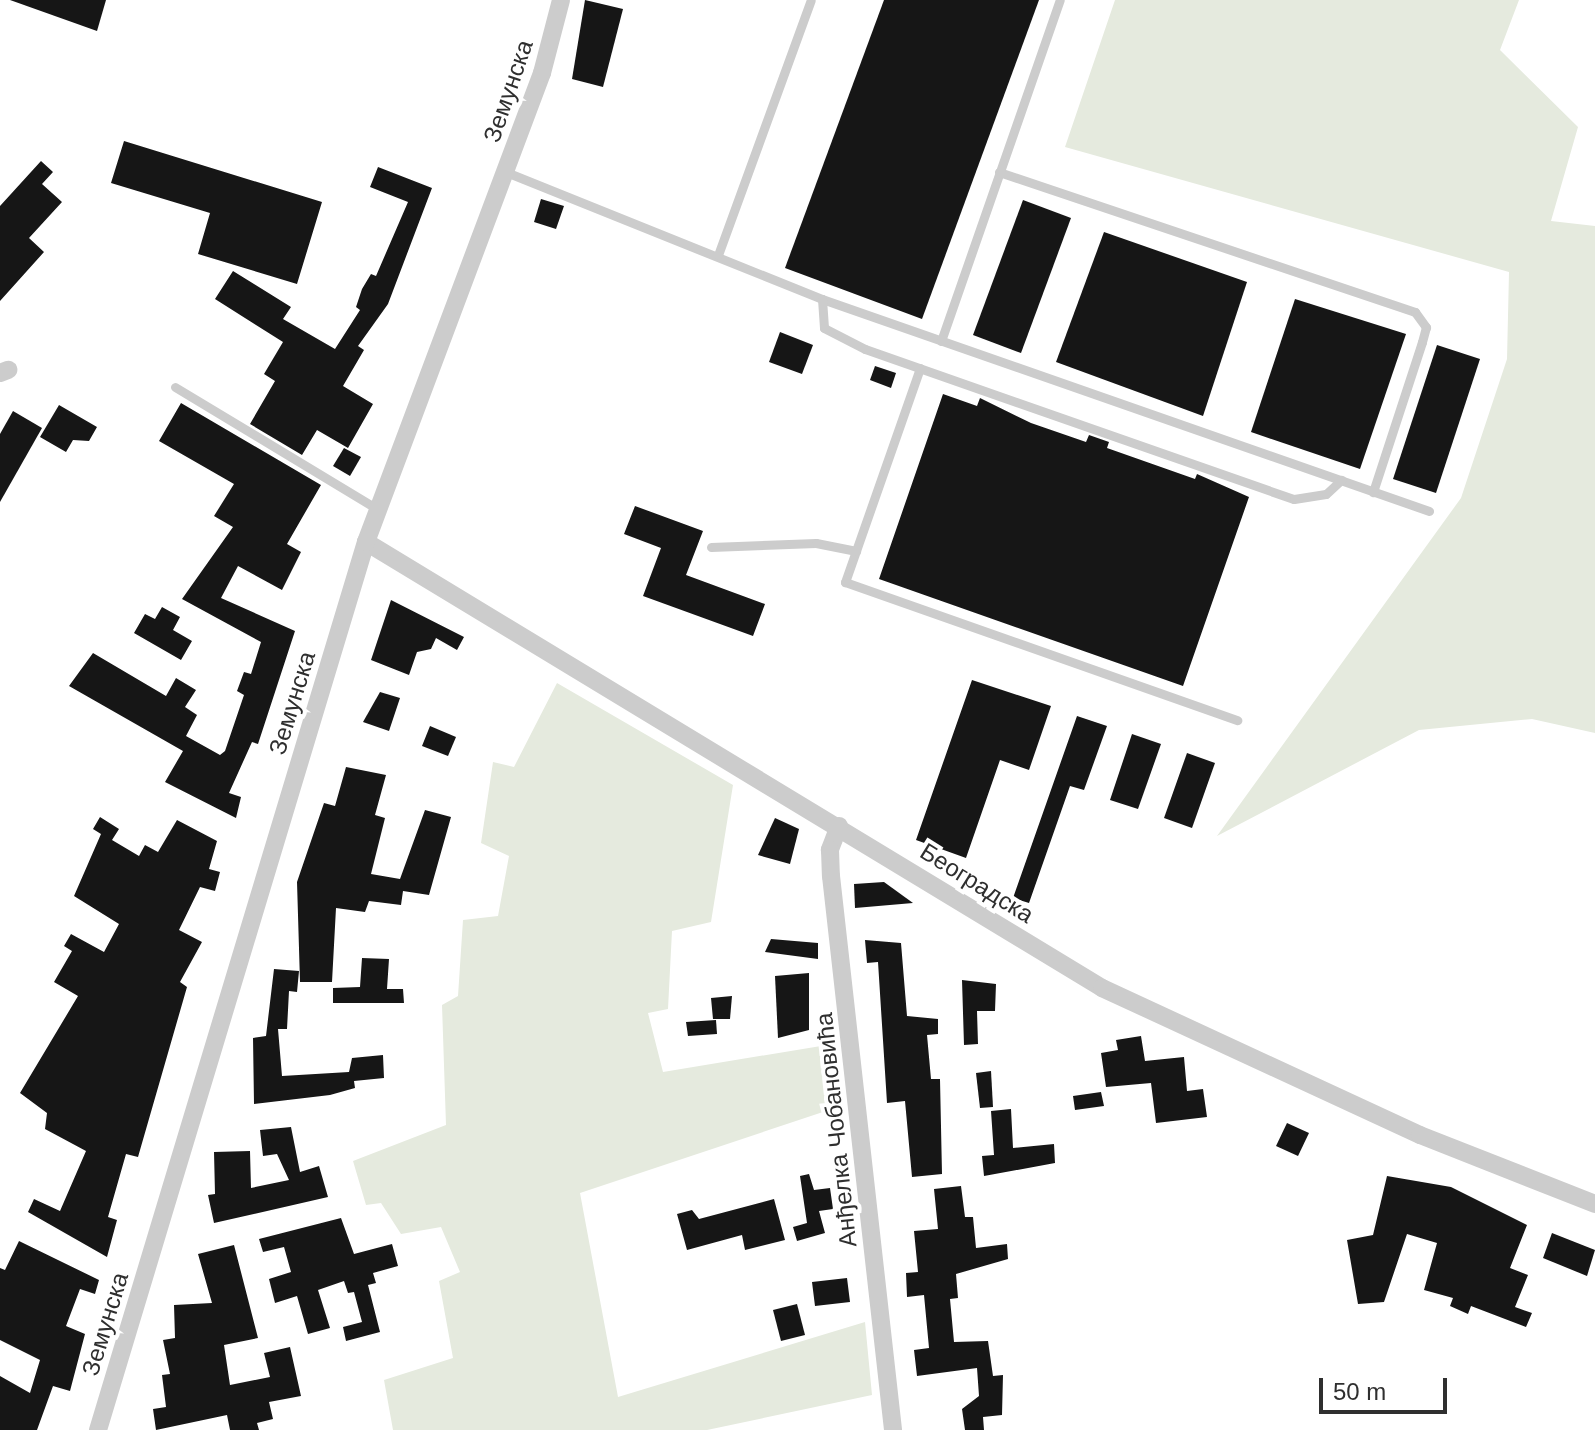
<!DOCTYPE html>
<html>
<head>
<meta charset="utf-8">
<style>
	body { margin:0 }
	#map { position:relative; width:1595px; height:1430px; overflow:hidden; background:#fff; font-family:Helvetica,sans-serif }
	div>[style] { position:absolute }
	.green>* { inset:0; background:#e5eade }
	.building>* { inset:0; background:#161616 }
	.lane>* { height:9px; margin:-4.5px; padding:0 4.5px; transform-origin:4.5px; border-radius:4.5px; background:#ccc }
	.street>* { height:18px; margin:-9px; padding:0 9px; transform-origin:9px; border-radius:9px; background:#ccc }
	span { translate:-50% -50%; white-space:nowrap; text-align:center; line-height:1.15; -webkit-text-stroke:8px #fff; paint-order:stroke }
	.street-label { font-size:24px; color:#2f2f2f }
	.scale { position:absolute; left:1319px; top:1378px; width:128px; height:36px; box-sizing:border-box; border:4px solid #2f2f2f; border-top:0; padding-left:10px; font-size:24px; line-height:28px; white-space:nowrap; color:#2f2f2f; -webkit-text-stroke:6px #fff; paint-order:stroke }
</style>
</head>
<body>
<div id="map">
	<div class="green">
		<i style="clip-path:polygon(1115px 0,1519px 0,1500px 50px,1578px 127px,1551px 221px,1595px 226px,1595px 733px,1532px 719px,1419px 730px,1217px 836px,1461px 498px,1507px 359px,1509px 272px,1065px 147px)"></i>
		<i style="clip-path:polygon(557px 683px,733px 785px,711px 922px,672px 931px,668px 1009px,648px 1013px,663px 1072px,827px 1045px,835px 1108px,580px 1193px,618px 1397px,865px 1322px,872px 1395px,707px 1430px,393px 1430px,384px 1380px,453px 1358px,439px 1281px,460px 1272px,441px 1227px,401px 1234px,381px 1203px,366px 1205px,353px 1161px,446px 1125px,442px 1005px,458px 996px,463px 920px,498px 916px,509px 856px,481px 843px,493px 762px,514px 767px)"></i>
	</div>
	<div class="building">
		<i style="clip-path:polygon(10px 0,106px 0,97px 31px)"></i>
		<i style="clip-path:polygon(585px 0,623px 9px,603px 87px,572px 79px)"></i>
		<i style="clip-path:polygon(884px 0,1039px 0,922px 319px,785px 268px)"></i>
		<i style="clip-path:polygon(124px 141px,322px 202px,297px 284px,198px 254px,210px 213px,111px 183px)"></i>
		<i style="clip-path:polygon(41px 161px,53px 172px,42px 184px,62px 202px,29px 238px,44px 252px,0 301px,0 206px)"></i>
		<i style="clip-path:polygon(378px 167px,432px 188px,388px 304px,358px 346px,364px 350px,343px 386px,373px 404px,348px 448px,317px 430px,302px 455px,250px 424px,275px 381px,264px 374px,283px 342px,215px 299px,233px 271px,291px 307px,283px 319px,335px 349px,360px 310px,356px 307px,362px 289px,371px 274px,376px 276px,408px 202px,370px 187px)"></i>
		<i style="clip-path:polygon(541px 199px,564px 206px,556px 229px,534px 222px)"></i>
		<i style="clip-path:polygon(1023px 200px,1071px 218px,1021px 353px,973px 335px)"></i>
		<i style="clip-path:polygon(1104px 232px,1247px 282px,1203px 416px,1056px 362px)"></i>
		<i style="clip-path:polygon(1295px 299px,1406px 334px,1360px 469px,1251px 432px)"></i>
		<i style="clip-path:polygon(780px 332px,813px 345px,802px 374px,769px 362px)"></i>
		<i style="clip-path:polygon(1437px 345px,1480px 359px,1436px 493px,1393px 479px)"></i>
		<i style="clip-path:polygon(875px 366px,896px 373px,891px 388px,870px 380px)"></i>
		<i style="clip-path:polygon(943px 394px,977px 406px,980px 398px,1031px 423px,1086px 442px,1089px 435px,1109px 442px,1107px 448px,1195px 479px,1197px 474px,1249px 497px,1183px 686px,879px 579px)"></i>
		<i style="clip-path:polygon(181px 403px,321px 485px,287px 544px,301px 552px,282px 590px,238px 566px,221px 598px,295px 631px,258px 744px,252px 742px,229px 793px,241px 797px,236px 818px,165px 782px,183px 751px,69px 686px,93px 653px,166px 696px,176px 678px,196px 690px,185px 707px,197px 715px,186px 736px,220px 755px,225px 751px,244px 695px,237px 691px,244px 672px,251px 674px,261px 642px,182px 599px,233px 527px,214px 516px,234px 484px,159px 441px)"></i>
		<i style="clip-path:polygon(59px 405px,97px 427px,89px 441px,73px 440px,66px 452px,40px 437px)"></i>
		<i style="clip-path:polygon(13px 411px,42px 428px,0 502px,0 434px)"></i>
		<i style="clip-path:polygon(344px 448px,361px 457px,350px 476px,333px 466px)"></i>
		<i style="clip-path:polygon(635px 506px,703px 531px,686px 575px,765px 604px,753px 636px,643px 596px,661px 548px,624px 534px)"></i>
		<i style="clip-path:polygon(391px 600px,464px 637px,457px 650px,436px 638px,431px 649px,417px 652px,409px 675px,371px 660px)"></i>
		<i style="clip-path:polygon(162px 607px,180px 617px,173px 630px,192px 641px,181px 660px,134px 633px,145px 614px,155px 619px)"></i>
		<i style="clip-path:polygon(972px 680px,1051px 706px,1029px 770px,1000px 760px,966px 858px,916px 840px)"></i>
		<i style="clip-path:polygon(380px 692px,400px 698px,389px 731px,363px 722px)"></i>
		<i style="clip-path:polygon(1077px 716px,1107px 726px,1084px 790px,1070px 786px,1029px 903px,1013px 898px)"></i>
		<i style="clip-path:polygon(430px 726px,456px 737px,448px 756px,422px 746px)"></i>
		<i style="clip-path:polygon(1132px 734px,1161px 744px,1138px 809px,1110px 800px)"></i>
		<i style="clip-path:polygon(1187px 753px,1215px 763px,1192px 828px,1164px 818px)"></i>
		<i style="clip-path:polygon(346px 767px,386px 775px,375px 815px,385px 818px,371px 874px,400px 879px,425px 810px,451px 817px,429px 895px,403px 891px,401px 905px,369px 901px,365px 912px,336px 908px,332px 982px,300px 982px,297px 882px,324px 803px,335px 806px)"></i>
		<i style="clip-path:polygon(100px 817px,119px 829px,112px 840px,139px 856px,145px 845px,158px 852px,177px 820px,217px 841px,209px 869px,220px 872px,215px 891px,200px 887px,179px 930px,202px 942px,180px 982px,187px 987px,138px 1157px,126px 1154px,108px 1217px,117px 1220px,107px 1257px,28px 1212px,34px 1199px,60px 1211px,86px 1151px,45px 1129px,47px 1113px,20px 1093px,78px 996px,54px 982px,72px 951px,64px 946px,71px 934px,104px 952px,119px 924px,74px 896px,101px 834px,93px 829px)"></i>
		<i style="clip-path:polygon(775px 818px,799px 829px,790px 864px,758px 855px)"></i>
		<i style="clip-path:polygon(884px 882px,913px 903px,855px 908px,854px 884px)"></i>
		<i style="clip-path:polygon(771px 939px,818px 943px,818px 959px,765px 952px)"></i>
		<i style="clip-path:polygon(865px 940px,901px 943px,907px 1016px,938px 1019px,938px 1034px,927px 1035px,931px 1079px,940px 1079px,942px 1174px,912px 1177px,905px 1101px,887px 1103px,878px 962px,867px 963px)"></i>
		<i style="clip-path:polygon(362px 958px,389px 959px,387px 989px,403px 989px,404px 1003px,333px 1003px,333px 988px,360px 987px)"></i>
		<i style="clip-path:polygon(274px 969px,299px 971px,297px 992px,289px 991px,287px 1029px,278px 1029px,282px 1076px,349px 1072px,352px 1058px,383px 1055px,384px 1078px,354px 1081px,355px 1088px,330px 1095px,254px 1104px,253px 1038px,266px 1036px)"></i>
		<i style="clip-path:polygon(809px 973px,809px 1030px,778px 1038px,775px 976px)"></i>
		<i style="clip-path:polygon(962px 980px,996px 984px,995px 1011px,977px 1011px,978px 1044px,964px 1045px)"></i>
		<i style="clip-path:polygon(732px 996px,730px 1019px,713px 1019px,711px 998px)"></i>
		<i style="clip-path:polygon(716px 1020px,717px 1034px,688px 1036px,686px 1022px)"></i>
		<i style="clip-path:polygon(1141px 1036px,1145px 1061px,1184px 1057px,1187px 1091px,1203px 1089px,1207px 1117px,1156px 1123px,1151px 1083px,1106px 1087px,1101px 1053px,1118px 1050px,1116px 1040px)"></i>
		<i style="clip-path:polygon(991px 1071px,993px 1107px,980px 1108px,976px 1073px)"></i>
		<i style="clip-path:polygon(1101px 1092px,1104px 1106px,1075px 1110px,1073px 1096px)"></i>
		<i style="clip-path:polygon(1011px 1109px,1013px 1148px,1054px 1144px,1055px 1163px,984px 1176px,982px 1156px,994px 1155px,991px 1111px)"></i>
		<i style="clip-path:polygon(1287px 1123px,1309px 1133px,1298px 1156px,1276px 1146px)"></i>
		<i style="clip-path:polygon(291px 1127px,300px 1172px,319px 1166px,328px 1197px,214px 1223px,208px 1195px,215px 1194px,214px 1152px,250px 1151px,251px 1188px,289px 1180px,277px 1154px,263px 1156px,260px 1130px)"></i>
		<i style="clip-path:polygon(809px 1174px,814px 1190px,830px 1188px,833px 1209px,819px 1211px,825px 1233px,797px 1241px,793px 1227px,807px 1223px,800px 1176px)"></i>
		<i style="clip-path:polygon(1387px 1176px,1451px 1187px,1527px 1225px,1510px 1268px,1528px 1275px,1515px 1307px,1532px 1313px,1526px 1327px,1471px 1306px,1468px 1314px,1450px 1306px,1453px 1298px,1424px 1290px,1437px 1243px,1407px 1234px,1384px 1302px,1358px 1304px,1347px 1240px,1373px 1235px)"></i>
		<i style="clip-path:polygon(961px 1186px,965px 1217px,973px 1217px,976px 1248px,1007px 1244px,1008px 1259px,956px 1274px,958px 1298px,950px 1299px,954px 1342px,988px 1341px,993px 1376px,1003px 1375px,1002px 1415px,983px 1417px,984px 1430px,965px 1430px,962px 1409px,979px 1396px,977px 1368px,917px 1376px,914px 1350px,929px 1348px,924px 1295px,907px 1297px,906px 1273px,918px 1272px,914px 1231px,938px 1229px,934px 1189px)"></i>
		<i style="clip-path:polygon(774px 1199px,785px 1240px,745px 1250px,742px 1235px,687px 1250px,677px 1214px,692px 1210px,699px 1219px)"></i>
		<i style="clip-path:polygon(341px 1218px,354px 1254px,392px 1244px,398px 1266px,373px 1273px,376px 1283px,368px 1285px,380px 1332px,346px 1341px,343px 1327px,362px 1322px,354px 1292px,348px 1293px,344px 1281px,318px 1290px,330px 1328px,308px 1334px,297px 1296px,275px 1303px,269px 1279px,291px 1272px,284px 1247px,263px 1252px,259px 1239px)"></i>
		<i style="clip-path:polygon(1552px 1233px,1595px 1250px,1587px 1276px,1543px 1258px)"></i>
		<i style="clip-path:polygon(19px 1241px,99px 1280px,95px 1294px,80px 1289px,66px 1326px,85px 1334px,70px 1391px,53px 1386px,37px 1430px,0 1430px,0 1376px,30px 1393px,40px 1360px,0 1340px,0 1268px,5px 1270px)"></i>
		<i style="clip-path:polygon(234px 1245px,258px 1338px,224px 1345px,230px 1385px,270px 1377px,264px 1353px,290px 1347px,301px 1396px,269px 1402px,273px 1419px,257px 1423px,259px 1430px,230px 1430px,227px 1415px,156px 1430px,153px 1409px,166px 1407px,162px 1375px,170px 1374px,163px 1340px,175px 1338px,174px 1305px,212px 1303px,198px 1254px)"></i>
		<i style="clip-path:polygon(847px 1278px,850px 1302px,815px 1306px,812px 1282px)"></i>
		<i style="clip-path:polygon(797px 1304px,805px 1335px,781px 1341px,773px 1310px)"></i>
	</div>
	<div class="lane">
		<i style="left:506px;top:172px;width:341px;rotate:21.9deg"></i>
		<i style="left:822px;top:299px;width:643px;rotate:19.25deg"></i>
		<i style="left:999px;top:172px;width:439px;rotate:18.6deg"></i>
		<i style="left:1415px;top:312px;width:19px;rotate:54deg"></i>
		<i style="left:1426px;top:327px;width:16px;rotate:105deg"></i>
		<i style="left:1422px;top:342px;width:158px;rotate:108.1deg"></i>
		<i style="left:718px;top:255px;width:271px;rotate:-70deg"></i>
		<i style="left:822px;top:299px;width:29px;rotate:86deg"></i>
		<i style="left:824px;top:328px;width:46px;rotate:27.1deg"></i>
		<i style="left:865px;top:349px;width:454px;rotate:19.3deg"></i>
		<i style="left:1294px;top:499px;width:32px;rotate:-9deg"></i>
		<i style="left:1326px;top:494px;width:21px;rotate:-43deg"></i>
		<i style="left:941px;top:341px;width:361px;rotate:-70.8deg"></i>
		<i style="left:920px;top:368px;width:227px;rotate:109.3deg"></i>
		<i style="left:845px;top:582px;width:416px;rotate:19.4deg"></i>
		<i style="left:175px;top:387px;width:236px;rotate:31.1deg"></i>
		<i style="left:711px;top:547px;width:105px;rotate:-2.2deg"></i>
		<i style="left:816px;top:543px;width:41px;rotate:11.3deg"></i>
	</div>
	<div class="street">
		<i style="left:0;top:373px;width:9px;rotate:-21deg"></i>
		<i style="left:366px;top:542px;width:861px;rotate:31.21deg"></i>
		<i style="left:1102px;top:988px;width:350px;rotate:24.8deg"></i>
		<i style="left:1420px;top:1135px;width:188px;rotate:21.5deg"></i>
		<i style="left:839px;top:826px;width:26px;rotate:111deg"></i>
		<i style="left:830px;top:850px;width:26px;rotate:88deg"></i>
		<i style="left:831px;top:876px;width:557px;rotate:83.61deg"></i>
		<i style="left:98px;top:1430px;width:928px;rotate:-73.21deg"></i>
		<i style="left:366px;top:542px;width:501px;rotate:-69.43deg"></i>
		<i style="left:542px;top:73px;width:75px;rotate:-75.4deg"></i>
	</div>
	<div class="street-label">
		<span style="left:508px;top:91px;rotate:-71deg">Земунска</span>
		<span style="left:292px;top:703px;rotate:-73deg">Земунска</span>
		<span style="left:977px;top:883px;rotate:32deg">Београдска</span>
		<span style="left:836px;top:1130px;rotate:-96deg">Анђелка Чобановића</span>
		<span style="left:105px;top:1324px;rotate:-73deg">Земунска</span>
	</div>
	<div class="scale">50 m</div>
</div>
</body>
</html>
